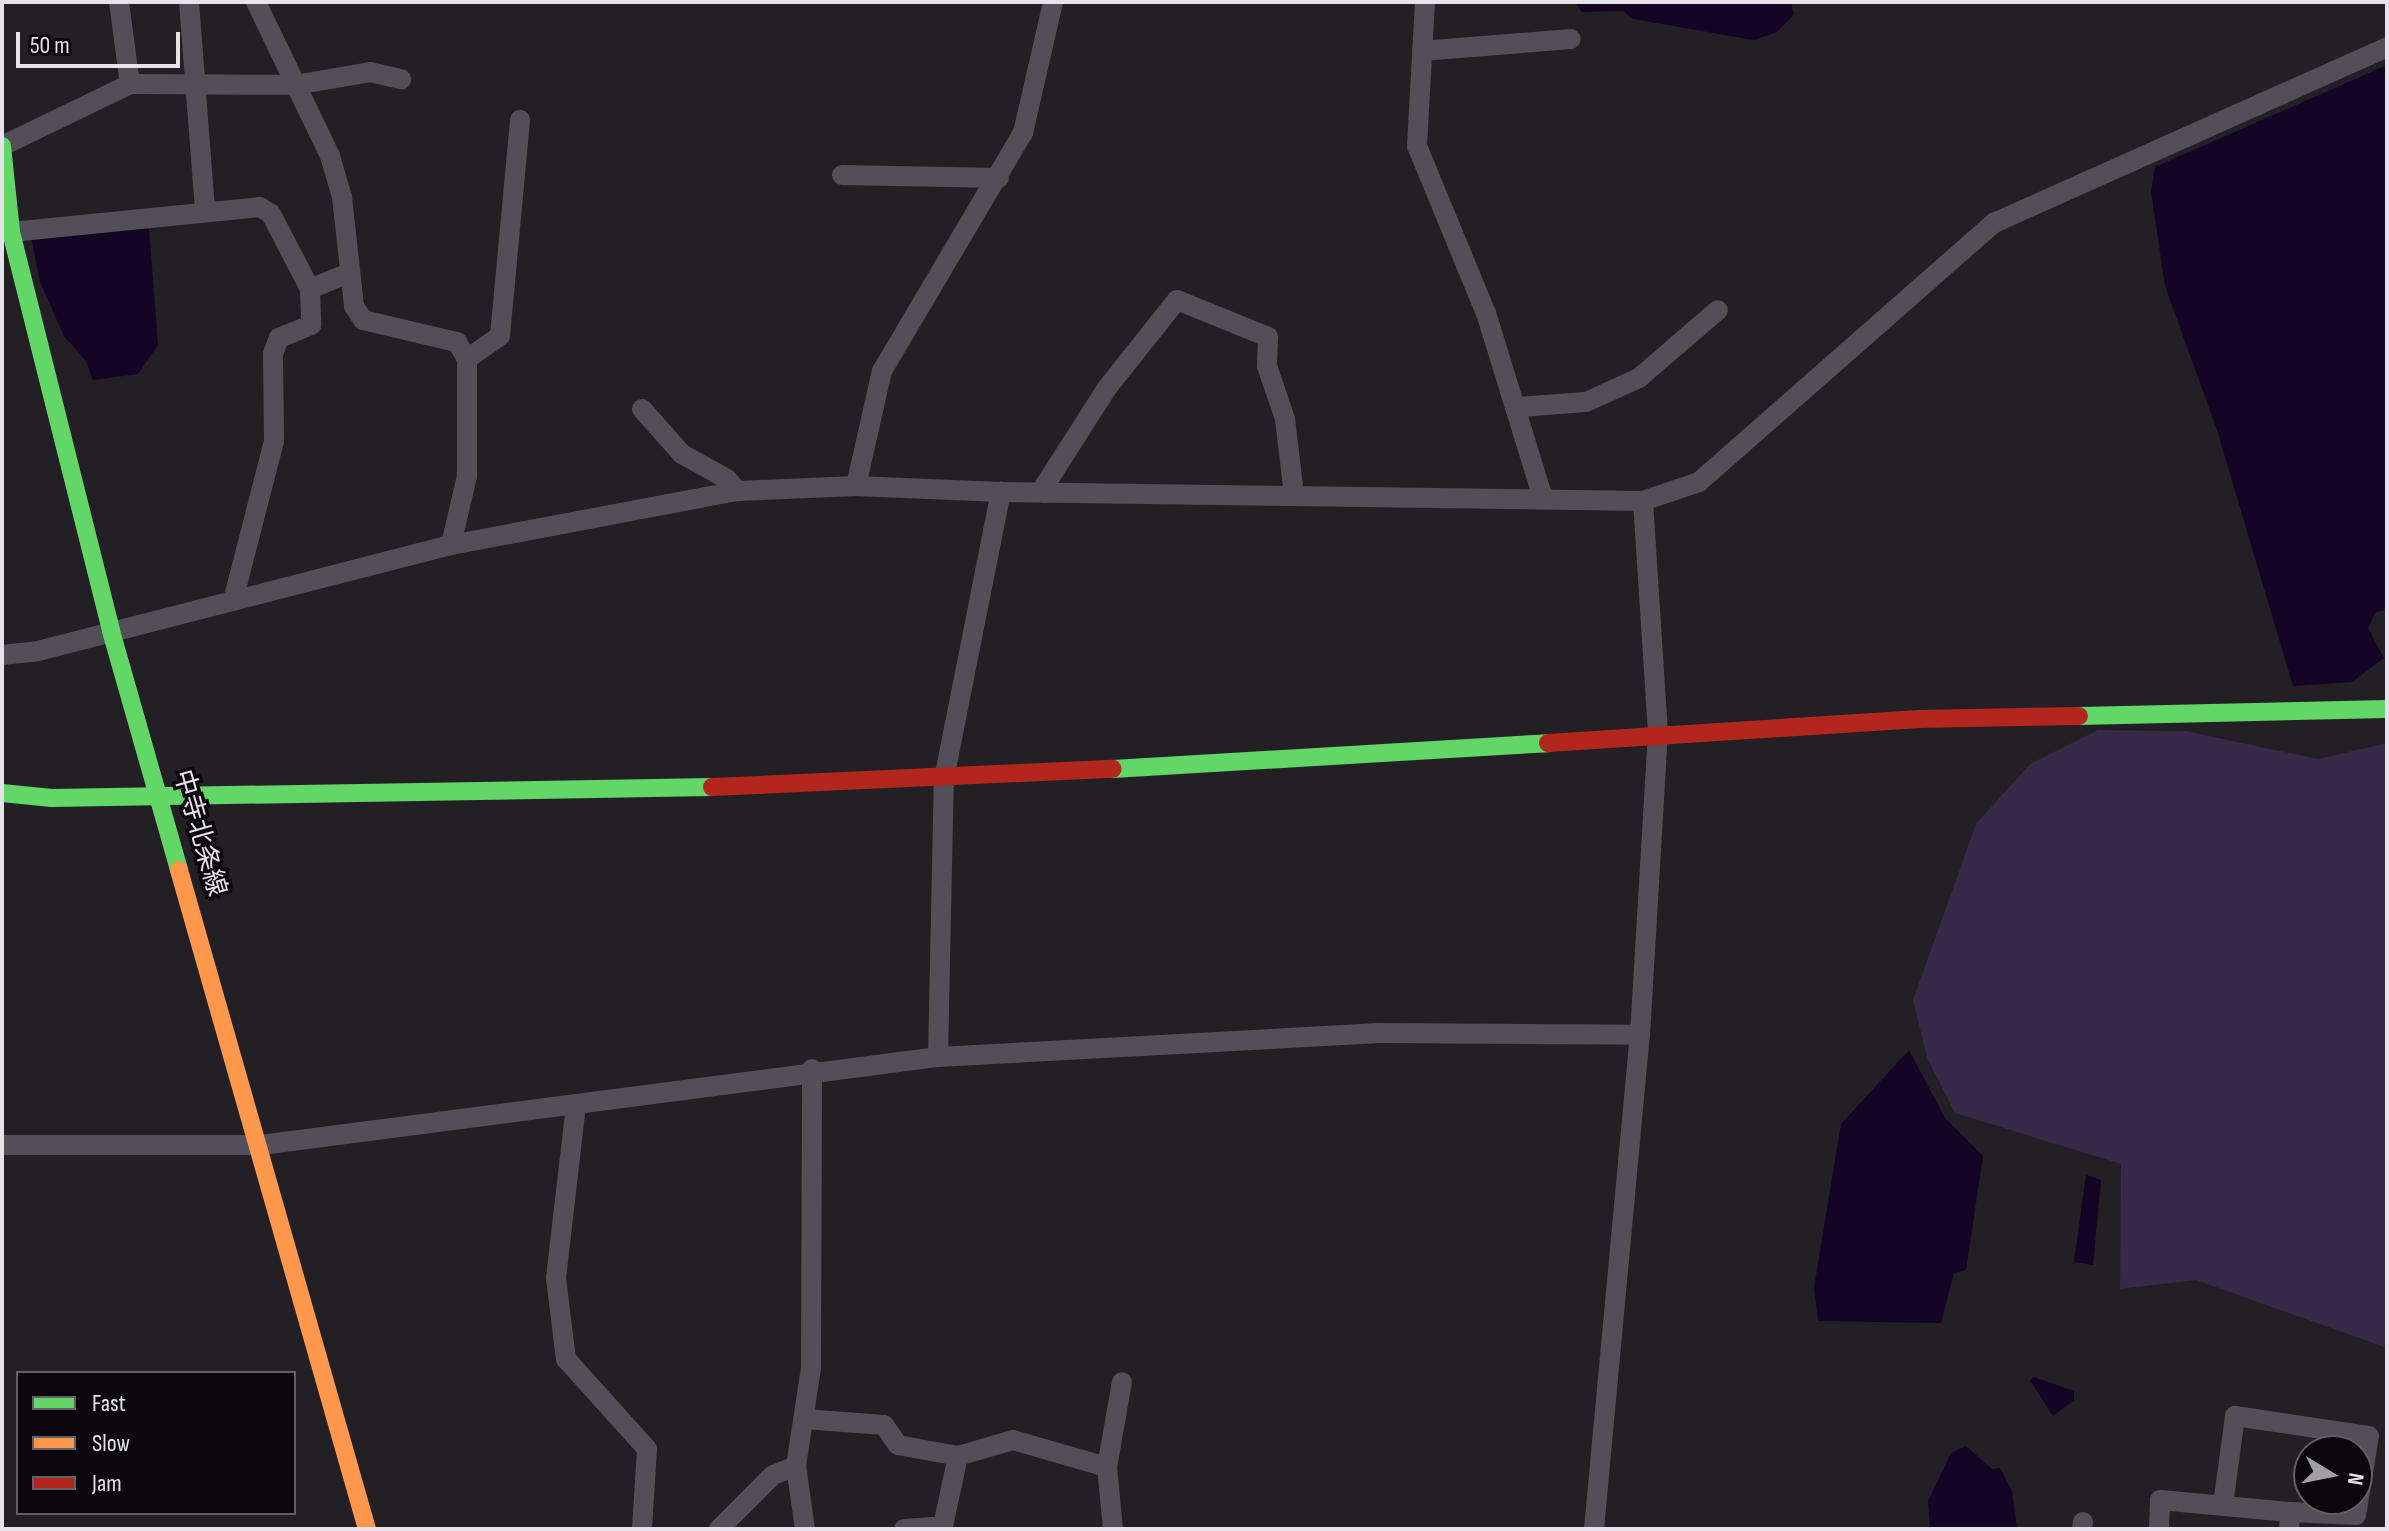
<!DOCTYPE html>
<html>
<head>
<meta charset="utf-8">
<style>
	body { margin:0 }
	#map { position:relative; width:2389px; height:1531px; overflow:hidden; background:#221f25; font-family:"Sofia Sans Condensed","Noto Sans JP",sans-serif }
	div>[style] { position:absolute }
	.green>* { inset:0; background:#372947 }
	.water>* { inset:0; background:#150426 }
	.street>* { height:20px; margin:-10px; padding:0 10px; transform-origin:10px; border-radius:10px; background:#534f58 }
	.fast>* { height:18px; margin:-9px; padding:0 9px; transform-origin:9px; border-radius:9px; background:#63d668 }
	.slow>* { height:18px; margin:-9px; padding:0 9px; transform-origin:9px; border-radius:9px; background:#ff974d }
	.jam>* { height:18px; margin:-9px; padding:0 9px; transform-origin:9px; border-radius:9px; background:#b3261e }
	span { translate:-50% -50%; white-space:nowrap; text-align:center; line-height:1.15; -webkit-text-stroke:7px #0a080d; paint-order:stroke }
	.street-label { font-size:26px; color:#e5e2ea }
	.frame { position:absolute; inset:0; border:4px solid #e5e2ea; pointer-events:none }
	.legend { position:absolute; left:16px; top:1371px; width:280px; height:144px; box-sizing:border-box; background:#0a080d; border:2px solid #625f65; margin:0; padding:10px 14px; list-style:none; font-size:24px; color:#e5e2ea }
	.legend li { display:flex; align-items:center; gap:16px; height:40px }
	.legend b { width:40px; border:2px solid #625f65 }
	.north { position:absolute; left:2293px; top:1435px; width:80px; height:80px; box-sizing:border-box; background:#0a080d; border:2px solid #625f65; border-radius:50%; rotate:100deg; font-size:22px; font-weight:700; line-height:32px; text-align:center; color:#e5e2ea }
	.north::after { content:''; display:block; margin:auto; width:28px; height:36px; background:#a19ea5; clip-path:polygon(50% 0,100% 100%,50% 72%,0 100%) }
	.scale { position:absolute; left:16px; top:32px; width:164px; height:36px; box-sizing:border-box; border:4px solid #e5e2ea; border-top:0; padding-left:10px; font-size:24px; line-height:28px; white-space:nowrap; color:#e5e2ea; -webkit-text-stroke:6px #0a080d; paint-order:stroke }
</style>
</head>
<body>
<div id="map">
	<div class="green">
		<i style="clip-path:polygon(2098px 730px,2185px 731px,2318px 759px,2387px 743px,2387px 1348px,2196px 1280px,2120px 1289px,2121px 1164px,1955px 1113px,1927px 1058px,1913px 1000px,1976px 824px,2030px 764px)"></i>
	</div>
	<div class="water">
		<i style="clip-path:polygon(1575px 2px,1791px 2px,1794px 14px,1777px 32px,1754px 40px,1633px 19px,1623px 11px,1582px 12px)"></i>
		<i style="clip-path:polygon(2387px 65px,2387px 609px,2375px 613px,2368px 628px,2384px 658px,2352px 682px,2293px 686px,2217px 430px,2165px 286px,2151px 191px,2155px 167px)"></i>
		<i style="clip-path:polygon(140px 227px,149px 229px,158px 345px,138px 374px,93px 380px,86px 361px,64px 336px,40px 282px,31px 236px)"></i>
		<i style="clip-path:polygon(1909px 1050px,1945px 1118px,1983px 1156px,1966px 1270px,1954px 1273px,1941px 1323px,1818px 1321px,1814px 1288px,1841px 1124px)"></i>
		<i style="clip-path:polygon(2086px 1175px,2101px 1180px,2093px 1265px,2074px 1262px)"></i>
		<i style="clip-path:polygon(2034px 1377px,2074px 1391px,2074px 1400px,2053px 1416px,2030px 1380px)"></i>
		<i style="clip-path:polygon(1966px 1446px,1992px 1469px,2000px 1468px,2012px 1491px,2017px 1529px,1930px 1529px,1928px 1501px,1951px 1453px)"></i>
	</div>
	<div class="street">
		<i style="left:119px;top:2px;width:83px;rotate:82.4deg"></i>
		<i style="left:189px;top:2px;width:211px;rotate:85.6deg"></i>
		<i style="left:256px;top:2px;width:171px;rotate:64.3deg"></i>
		<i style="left:330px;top:156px;width:43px;rotate:73.7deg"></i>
		<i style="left:342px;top:197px;width:110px;rotate:83.7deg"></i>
		<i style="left:354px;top:306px;width:17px;rotate:57deg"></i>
		<i style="left:363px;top:320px;width:97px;rotate:13.2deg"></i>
		<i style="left:457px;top:342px;width:20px;rotate:60deg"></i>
		<i style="left:467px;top:359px;width:117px;rotate:90deg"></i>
		<i style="left:467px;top:476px;width:71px;rotate:103.1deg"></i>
		<i style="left:1425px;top:2px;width:144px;rotate:93.2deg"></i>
		<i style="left:1417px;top:146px;width:181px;rotate:67.6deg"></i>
		<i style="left:1486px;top:313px;width:194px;rotate:72.9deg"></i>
		<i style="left:1422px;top:51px;width:149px;rotate:-4.6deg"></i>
		<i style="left:2px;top:146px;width:142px;rotate:-25.8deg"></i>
		<i style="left:130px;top:84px;width:165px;rotate:0.3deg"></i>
		<i style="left:295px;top:85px;width:76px;rotate:-9.8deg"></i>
		<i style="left:370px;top:72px;width:32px;rotate:13deg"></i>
		<i style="left:842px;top:175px;width:157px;rotate:1.1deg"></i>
		<i style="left:11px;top:232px;width:250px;rotate:-5.7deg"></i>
		<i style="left:260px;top:207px;width:13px;rotate:32deg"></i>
		<i style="left:271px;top:214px;width:85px;rotate:62.5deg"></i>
		<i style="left:310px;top:289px;width:36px;rotate:88deg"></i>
		<i style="left:311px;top:325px;width:35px;rotate:158deg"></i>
		<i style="left:279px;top:338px;width:17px;rotate:111deg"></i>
		<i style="left:273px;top:354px;width:87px;rotate:89.3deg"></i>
		<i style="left:274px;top:441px;width:165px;rotate:104.4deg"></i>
		<i style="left:310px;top:289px;width:42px;rotate:-22.3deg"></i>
		<i style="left:467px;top:359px;width:40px;rotate:-34.9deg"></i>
		<i style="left:500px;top:336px;width:217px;rotate:-84.7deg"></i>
		<i style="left:1519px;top:407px;width:67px;rotate:-4.3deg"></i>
		<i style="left:1586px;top:402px;width:58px;rotate:-24.4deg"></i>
		<i style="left:1639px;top:378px;width:104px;rotate:-40.7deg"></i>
		<i style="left:642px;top:409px;width:60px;rotate:48.4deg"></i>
		<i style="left:682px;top:454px;width:51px;rotate:29.1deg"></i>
		<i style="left:727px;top:479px;width:16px;rotate:50deg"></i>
		<i style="left:856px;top:486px;width:118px;rotate:-77.3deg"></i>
		<i style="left:882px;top:371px;width:277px;rotate:-59.4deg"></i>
		<i style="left:1023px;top:133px;width:134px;rotate:-77.1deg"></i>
		<i style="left:1045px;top:493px;width:8px;rotate:-90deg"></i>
		<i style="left:1045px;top:485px;width:115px;rotate:-57.4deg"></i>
		<i style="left:1107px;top:388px;width:112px;rotate:-51.5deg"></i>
		<i style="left:1177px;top:300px;width:98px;rotate:22.1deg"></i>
		<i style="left:1268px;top:337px;width:29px;rotate:92deg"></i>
		<i style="left:1267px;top:366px;width:56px;rotate:71.2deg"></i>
		<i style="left:1285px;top:419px;width:77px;rotate:83.2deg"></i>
		<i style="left:2px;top:655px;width:36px;rotate:-6deg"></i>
		<i style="left:38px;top:651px;width:426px;rotate:-14.4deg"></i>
		<i style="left:451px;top:545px;width:291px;rotate:-10.7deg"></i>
		<i style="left:737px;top:491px;width:119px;rotate:-2.4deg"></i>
		<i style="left:856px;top:486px;width:145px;rotate:2.4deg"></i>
		<i style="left:1001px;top:492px;width:642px;rotate:0.8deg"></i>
		<i style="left:1643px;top:501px;width:59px;rotate:-18.7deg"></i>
		<i style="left:1699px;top:482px;width:393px;rotate:-41.3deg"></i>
		<i style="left:1994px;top:223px;width:431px;rotate:-24.1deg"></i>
		<i style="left:938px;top:1057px;width:278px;rotate:-88.8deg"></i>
		<i style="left:944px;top:779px;width:293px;rotate:-78.8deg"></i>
		<i style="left:576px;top:1105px;width:174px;rotate:96.6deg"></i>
		<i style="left:556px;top:1278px;width:82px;rotate:83deg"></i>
		<i style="left:566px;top:1359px;width:121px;rotate:48deg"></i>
		<i style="left:647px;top:1449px;width:80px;rotate:93.6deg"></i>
		<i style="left:2px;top:1145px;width:259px"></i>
		<i style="left:261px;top:1145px;width:683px;rotate:-7.41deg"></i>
		<i style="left:938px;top:1057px;width:442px;rotate:-3.1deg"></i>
		<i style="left:1379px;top:1033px;width:261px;rotate:0.4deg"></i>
		<i style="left:804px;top:1419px;width:80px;rotate:4.3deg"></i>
		<i style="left:884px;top:1425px;width:24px;rotate:55deg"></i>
		<i style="left:898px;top:1445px;width:61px;rotate:10.4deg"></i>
		<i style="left:958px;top:1456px;width:57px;rotate:-16.2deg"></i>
		<i style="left:1013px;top:1440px;width:98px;rotate:16deg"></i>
		<i style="left:2223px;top:1505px;width:90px;rotate:-82.3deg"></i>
		<i style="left:2235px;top:1416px;width:135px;rotate:8.5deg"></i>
		<i style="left:2369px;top:1436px;width:80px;rotate:99.3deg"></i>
		<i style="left:2356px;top:1515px;width:66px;rotate:-177.4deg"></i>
		<i style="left:719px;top:1529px;width:76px;rotate:-45deg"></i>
		<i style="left:773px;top:1475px;width:25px;rotate:-21deg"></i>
		<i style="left:805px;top:1529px;width:64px;rotate:-98.1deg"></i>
		<i style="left:796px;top:1466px;width:99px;rotate:-81.3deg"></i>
		<i style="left:811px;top:1368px;width:299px;rotate:-89.8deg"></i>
		<i style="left:904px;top:1529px;width:39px;rotate:-4deg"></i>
		<i style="left:943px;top:1526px;width:72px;rotate:-77.9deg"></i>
		<i style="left:1113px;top:1529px;width:62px;rotate:-95.5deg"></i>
		<i style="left:1107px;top:1467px;width:86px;rotate:-80deg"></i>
		<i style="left:1594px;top:1529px;width:496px;rotate:-84.7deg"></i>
		<i style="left:1640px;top:1035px;width:303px;rotate:-86.6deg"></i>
		<i style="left:1658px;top:733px;width:232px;rotate:-93.7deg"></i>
		<i style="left:2082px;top:1529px;width:7px;rotate:-82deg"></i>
		<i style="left:2159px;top:1529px;width:29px;rotate:-88deg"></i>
		<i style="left:2160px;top:1500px;width:131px;rotate:5.3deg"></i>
		<i style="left:2290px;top:1512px;width:17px;rotate:93deg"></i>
	</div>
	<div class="fast">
		<i style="left:2px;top:146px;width:86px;rotate:84deg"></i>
		<i style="left:11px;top:232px;width:411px;rotate:75.9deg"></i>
		<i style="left:111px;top:631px;width:248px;rotate:74.1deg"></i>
		<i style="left:2079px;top:716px;width:308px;rotate:-1.3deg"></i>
		<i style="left:1113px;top:769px;width:436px;rotate:-3.4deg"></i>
		<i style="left:2px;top:793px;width:50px;rotate:5.7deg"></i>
		<i style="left:52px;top:798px;width:660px;rotate:-0.95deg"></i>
	</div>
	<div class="slow">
		<i style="left:179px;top:870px;width:685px;rotate:74.08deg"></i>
	</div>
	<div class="jam">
		<i style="left:1548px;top:743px;width:372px;rotate:-3.7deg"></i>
		<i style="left:1919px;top:719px;width:160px;rotate:-1.1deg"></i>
		<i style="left:712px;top:787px;width:401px;rotate:-2.6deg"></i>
	</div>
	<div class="street-label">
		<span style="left:199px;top:833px;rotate:74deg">中寺北条線</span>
	</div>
	<div class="frame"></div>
	<ul class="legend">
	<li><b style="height:10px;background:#63d668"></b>Fast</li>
	<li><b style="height:10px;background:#ff974d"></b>Slow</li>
	<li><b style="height:10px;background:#b3261e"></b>Jam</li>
	</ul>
	<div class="north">N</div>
	<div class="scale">50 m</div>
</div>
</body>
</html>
